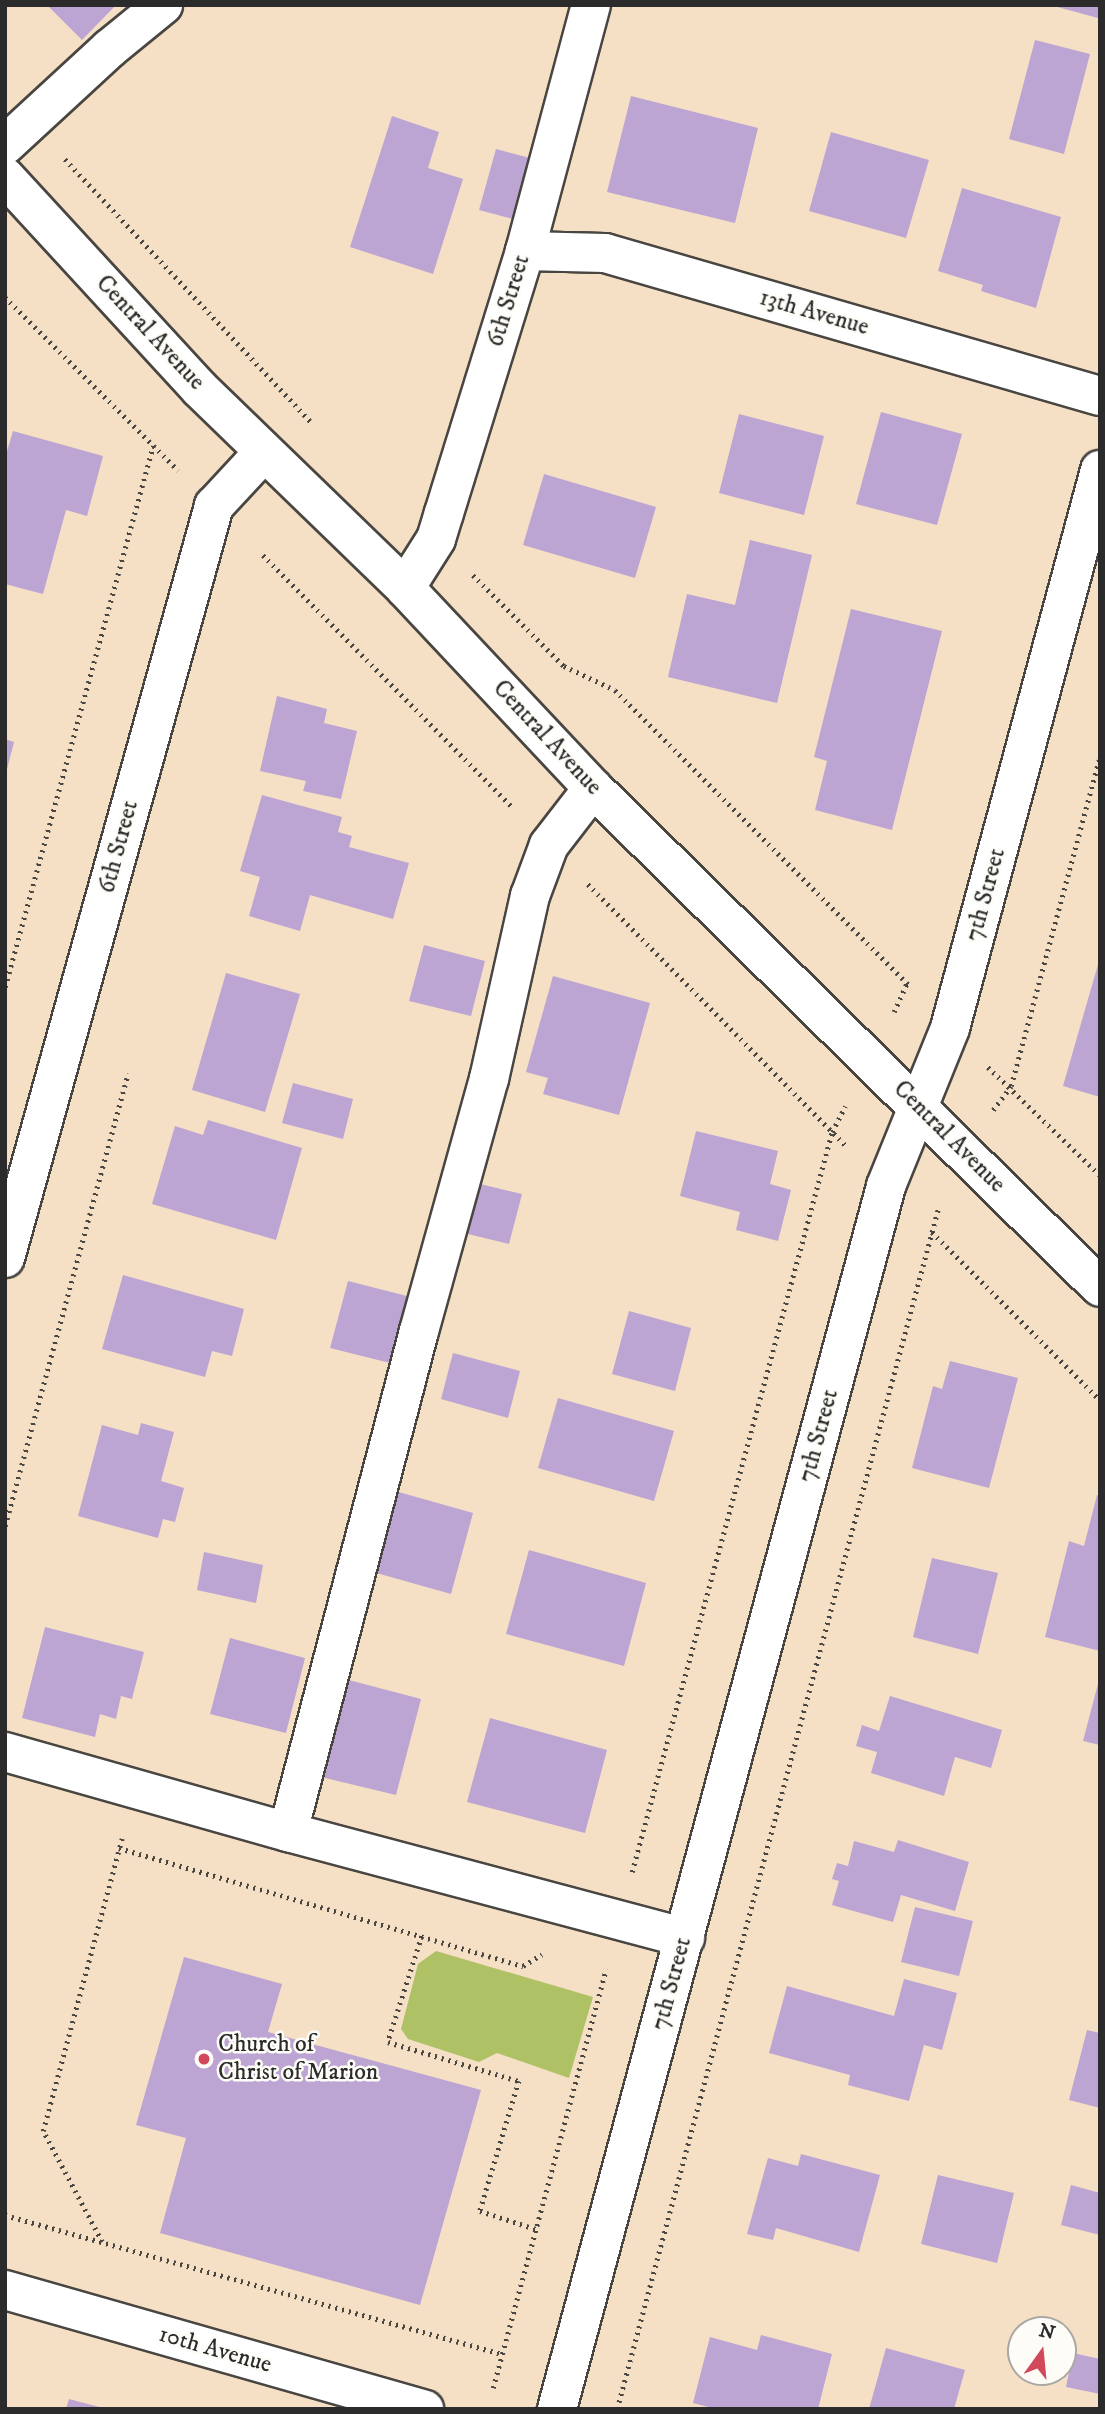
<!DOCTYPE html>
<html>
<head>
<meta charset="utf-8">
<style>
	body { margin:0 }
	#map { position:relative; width:1105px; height:2414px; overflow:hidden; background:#f5e0c5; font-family:"IM FELL DW Pica",serif }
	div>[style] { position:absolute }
	.green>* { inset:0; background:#aec165 }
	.building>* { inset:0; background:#bca4d3 }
	.path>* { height:4.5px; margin-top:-2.25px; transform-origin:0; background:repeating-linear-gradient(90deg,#494642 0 2px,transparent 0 7px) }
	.roads { filter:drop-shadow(2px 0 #494642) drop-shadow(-2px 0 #494642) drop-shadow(0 2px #494642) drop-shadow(0 -2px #494642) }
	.minor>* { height:38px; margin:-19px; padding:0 19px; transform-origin:19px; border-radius:19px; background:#fff }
	.dots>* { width:19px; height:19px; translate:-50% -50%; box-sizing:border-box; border:4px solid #fdfcf7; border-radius:50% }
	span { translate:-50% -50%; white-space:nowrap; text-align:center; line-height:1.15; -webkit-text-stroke:5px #fdfcf7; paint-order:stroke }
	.street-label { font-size:24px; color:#2b2b2b }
	.poi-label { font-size:24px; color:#2b2b2b }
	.left { translate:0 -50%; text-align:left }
	.frame { position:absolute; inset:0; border:7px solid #2b2b2b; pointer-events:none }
	.north { position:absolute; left:1007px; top:2316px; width:70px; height:70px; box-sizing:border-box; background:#fdfcf7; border:2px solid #a9a8a5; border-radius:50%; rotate:15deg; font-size:19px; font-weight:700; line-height:28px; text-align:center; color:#2b2b2b }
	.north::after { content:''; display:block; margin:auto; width:24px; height:32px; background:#d1495b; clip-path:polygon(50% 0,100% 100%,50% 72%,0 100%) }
</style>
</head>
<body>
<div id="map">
	<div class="green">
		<i style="clip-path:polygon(436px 1951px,593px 1997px,569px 2078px,497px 2053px,479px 2062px,408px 2039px,401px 2029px,418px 1964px)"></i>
	</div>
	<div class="building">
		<i style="clip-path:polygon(47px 5px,116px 5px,82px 40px)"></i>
		<i style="clip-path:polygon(1050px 5px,1100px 5px,1100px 13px,1098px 18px)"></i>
		<i style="clip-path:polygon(1035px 40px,1090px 54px,1064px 154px,1009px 139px)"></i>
		<i style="clip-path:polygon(631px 96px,758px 128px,735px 223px,607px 192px)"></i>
		<i style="clip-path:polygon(392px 116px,439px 132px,428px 168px,463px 179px,433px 274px,350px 247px)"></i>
		<i style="clip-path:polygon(831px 132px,929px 160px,906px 238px,809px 211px)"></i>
		<i style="clip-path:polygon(496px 149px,530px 158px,513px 219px,479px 210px)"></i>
		<i style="clip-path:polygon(962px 188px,1061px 217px,1036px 308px,981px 291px,983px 285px,938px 271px)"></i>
		<i style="clip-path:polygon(881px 412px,962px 434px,937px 525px,856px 504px)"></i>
		<i style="clip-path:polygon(739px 414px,824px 436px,804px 515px,719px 493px)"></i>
		<i style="clip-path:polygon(13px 431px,103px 456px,87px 516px,66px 510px,43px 594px,5px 584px,5px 458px)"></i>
		<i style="clip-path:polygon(544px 474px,656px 507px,635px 578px,523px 545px)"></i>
		<i style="clip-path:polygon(750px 540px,812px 555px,777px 703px,668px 677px,687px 594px,735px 605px)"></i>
		<i style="clip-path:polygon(851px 609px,942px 631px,892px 830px,815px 810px,827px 761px,814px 757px)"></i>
		<i style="clip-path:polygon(277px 696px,327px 709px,324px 723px,357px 731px,341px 799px,303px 791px,306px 781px,260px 771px)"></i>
		<i style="clip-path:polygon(5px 739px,14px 742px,6px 773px,5px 772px)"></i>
		<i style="clip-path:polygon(262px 795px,342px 817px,338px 832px,352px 836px,349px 847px,409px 863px,393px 919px,310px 895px,300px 931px,249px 916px,260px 877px,240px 871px)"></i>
		<i style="clip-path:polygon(424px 945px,485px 961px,471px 1016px,409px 1001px)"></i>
		<i style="clip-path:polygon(1099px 961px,1100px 961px,1100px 1097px,1063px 1086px)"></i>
		<i style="clip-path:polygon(226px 973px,300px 994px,265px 1112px,192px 1090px)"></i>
		<i style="clip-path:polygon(553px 976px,650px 1003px,619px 1115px,543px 1094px,548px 1078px,526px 1072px)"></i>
		<i style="clip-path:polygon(293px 1083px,353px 1099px,343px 1139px,282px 1123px)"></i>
		<i style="clip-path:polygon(208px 1120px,302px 1148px,276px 1240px,152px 1204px,175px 1126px,203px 1135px)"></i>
		<i style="clip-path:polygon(696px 1131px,778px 1151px,770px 1184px,791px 1190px,778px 1241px,736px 1230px,740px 1212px,680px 1196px)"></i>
		<i style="clip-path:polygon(476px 1183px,522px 1194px,509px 1244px,464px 1233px)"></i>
		<i style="clip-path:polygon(123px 1275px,244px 1309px,232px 1356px,212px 1351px,205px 1377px,102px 1349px)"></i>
		<i style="clip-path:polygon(348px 1281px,411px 1297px,394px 1364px,330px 1348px)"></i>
		<i style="clip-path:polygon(629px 1311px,691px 1328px,675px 1391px,612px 1374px)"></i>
		<i style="clip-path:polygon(453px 1353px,520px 1371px,508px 1418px,441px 1399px)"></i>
		<i style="clip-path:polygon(950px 1361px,1018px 1378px,989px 1488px,912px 1468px,933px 1386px,942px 1389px)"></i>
		<i style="clip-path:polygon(558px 1398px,674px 1431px,654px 1501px,538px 1468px)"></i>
		<i style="clip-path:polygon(141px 1423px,174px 1432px,161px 1481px,184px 1488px,175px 1522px,163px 1519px,158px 1538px,78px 1516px,102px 1425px,138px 1435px)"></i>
		<i style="clip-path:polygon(395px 1491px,473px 1513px,451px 1594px,373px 1572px)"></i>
		<i style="clip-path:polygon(1097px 1495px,1100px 1496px,1100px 1651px,1045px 1637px,1069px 1541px,1084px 1546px)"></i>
		<i style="clip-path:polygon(529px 1550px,646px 1583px,624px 1666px,506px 1634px)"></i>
		<i style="clip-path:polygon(204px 1552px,263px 1565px,256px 1603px,197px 1590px)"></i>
		<i style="clip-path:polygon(932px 1558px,998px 1573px,978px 1654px,913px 1637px)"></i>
		<i style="clip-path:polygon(45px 1627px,144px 1652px,132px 1699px,121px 1696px,116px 1719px,100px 1714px,95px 1737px,22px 1718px)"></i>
		<i style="clip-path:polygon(230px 1638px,305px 1658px,286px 1733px,210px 1714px)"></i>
		<i style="clip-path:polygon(345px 1679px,421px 1699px,396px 1795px,321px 1777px)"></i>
		<i style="clip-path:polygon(1099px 1680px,1100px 1680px,1100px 1745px,1083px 1741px)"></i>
		<i style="clip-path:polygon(890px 1696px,1002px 1730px,991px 1768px,955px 1757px,944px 1796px,871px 1773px,877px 1752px,856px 1746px,862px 1725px,879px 1731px)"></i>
		<i style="clip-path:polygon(490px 1718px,607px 1750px,585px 1833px,467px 1802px)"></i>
		<i style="clip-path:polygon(898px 1840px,969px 1862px,955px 1911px,901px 1895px,893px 1922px,832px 1905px,839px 1881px,832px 1879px,837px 1863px,848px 1866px,854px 1841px,894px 1852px)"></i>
		<i style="clip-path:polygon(915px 1907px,973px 1921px,959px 1976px,901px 1962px)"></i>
		<i style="clip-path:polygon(184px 1957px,282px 1984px,268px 2032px,481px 2090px,420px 2305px,160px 2233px,186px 2138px,136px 2125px)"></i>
		<i style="clip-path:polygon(904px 1979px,957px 1993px,942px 2050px,924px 2045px,909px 2101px,848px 2085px,850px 2075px,769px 2053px,787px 1986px,894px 2016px)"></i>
		<i style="clip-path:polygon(1087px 2030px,1100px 2033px,1100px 2108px,1069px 2100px)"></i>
		<i style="clip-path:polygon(801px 2154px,880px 2175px,859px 2252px,776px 2228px,773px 2240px,747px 2234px,768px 2158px,798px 2166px)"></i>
		<i style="clip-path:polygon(938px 2175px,1014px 2193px,997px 2263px,921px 2244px)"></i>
		<i style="clip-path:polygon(1071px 2185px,1100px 2193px,1100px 2235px,1061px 2225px)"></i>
		<i style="clip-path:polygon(761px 2335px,832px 2354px,818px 2409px,716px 2409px,693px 2403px,710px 2337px,757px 2350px)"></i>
		<i style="clip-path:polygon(886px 2348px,965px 2370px,954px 2409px,869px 2409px)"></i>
		<i style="clip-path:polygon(1073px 2353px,1100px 2359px,1100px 2394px,1066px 2387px)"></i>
		<i style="clip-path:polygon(69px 2399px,103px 2408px,103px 2409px,66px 2409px)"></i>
	</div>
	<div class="path">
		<i style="left:65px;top:159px;width:362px;rotate:46.9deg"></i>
		<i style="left:5px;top:297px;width:245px;rotate:45deg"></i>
		<i style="left:263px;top:555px;width:356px;rotate:45.3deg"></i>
		<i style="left:473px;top:575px;width:129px;rotate:45deg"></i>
		<i style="left:564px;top:666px;width:56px;rotate:25.2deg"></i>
		<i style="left:615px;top:690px;width:418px;rotate:45.1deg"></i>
		<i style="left:588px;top:884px;width:369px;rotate:45.4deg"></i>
		<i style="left:5px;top:987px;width:561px;rotate:-74.7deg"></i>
		<i style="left:894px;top:1012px;width:32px;rotate:-66deg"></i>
		<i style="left:988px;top:1067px;width:156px;rotate:44deg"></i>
		<i style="left:993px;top:1110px;width:30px;rotate:-53deg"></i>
		<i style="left:1011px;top:1086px;width:341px;rotate:-74.9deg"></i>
		<i style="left:932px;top:1232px;width:238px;rotate:45deg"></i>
		<i style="left:5px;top:1526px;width:469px;rotate:-74.8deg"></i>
		<i style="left:119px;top:1848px;width:421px;rotate:16.3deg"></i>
		<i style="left:523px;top:1966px;width:22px;rotate:-32deg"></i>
		<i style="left:632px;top:1872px;width:767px;rotate:-74.88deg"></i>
		<i style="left:832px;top:1132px;width:29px;rotate:-63deg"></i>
		<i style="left:422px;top:1936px;width:111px;rotate:107.8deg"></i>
		<i style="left:388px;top:2042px;width:137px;rotate:16.6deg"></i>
		<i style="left:519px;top:2081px;width:136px;rotate:106.7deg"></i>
		<i style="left:480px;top:2211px;width:59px;rotate:17.8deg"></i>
		<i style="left:5px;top:2215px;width:516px;rotate:15.63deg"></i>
		<i style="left:102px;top:2242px;width:126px;rotate:-118deg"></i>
		<i style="left:43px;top:2131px;width:303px;rotate:-74.9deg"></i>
		<i style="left:493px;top:2388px;width:434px;rotate:-74.9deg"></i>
		<i style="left:617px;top:2409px;width:1245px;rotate:-75.02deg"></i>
	</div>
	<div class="roads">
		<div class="minor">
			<i style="left:5px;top:145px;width:142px;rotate:-42.7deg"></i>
			<i style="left:109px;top:49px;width:70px;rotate:-39.2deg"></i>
			<i style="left:5px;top:177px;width:288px;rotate:47.4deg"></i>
			<i style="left:200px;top:389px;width:286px;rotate:44.1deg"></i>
			<i style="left:405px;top:588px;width:274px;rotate:46.8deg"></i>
			<i style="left:593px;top:788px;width:711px;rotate:44.54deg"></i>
			<i style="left:525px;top:251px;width:80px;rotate:1.4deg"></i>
			<i style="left:605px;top:253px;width:515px;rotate:16.11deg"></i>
			<i style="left:405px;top:588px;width:58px;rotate:-57.7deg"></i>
			<i style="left:436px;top:539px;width:27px;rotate:-73deg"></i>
			<i style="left:444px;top:513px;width:274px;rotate:-72.8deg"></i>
			<i style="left:525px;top:251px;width:255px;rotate:-75deg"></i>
			<i style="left:5px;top:1258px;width:781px;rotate:-74.47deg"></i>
			<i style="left:214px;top:506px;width:72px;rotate:-47.2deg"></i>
			<i style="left:5px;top:1752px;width:294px;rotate:15.8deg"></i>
			<i style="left:288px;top:1832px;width:411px;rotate:14.9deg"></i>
			<i style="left:288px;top:1832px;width:518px;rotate:-75.35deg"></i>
			<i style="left:419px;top:1331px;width:262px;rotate:-74.5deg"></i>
			<i style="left:489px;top:1079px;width:188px;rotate:-77.4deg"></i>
			<i style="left:530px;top:896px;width:54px;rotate:-69.6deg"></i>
			<i style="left:549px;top:845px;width:72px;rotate:-52.3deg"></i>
			<i style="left:5px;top:2290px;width:436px;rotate:15.9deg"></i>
			<i style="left:557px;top:2409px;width:1266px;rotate:-74.94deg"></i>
			<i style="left:886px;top:1186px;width:170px;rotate:-67.9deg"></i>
			<i style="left:950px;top:1028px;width:578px;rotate:-74.95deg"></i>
		</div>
	</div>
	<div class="dots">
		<i style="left:204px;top:2059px;background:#d1495b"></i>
	</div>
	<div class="street-label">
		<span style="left:509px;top:301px;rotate:-73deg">6th Street</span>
		<span style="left:814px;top:313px;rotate:16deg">13th Avenue</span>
		<span style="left:150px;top:333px;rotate:47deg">Central Avenue</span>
		<span style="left:547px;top:738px;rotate:47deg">Central Avenue</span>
		<span style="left:119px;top:847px;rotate:-75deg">6th Street</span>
		<span style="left:986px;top:895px;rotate:-75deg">7th Street</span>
		<span style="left:949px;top:1137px;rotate:45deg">Central Avenue</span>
		<span style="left:819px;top:1436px;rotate:-75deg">7th Street</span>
		<span style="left:672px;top:1984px;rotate:-75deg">7th Street</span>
		<span style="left:215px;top:2350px;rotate:16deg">10th Avenue</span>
	</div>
	<div class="poi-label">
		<span class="left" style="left:218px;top:2059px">Church of<br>Christ of Marion</span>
	</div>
	<div class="frame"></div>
	<div class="north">N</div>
</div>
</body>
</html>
